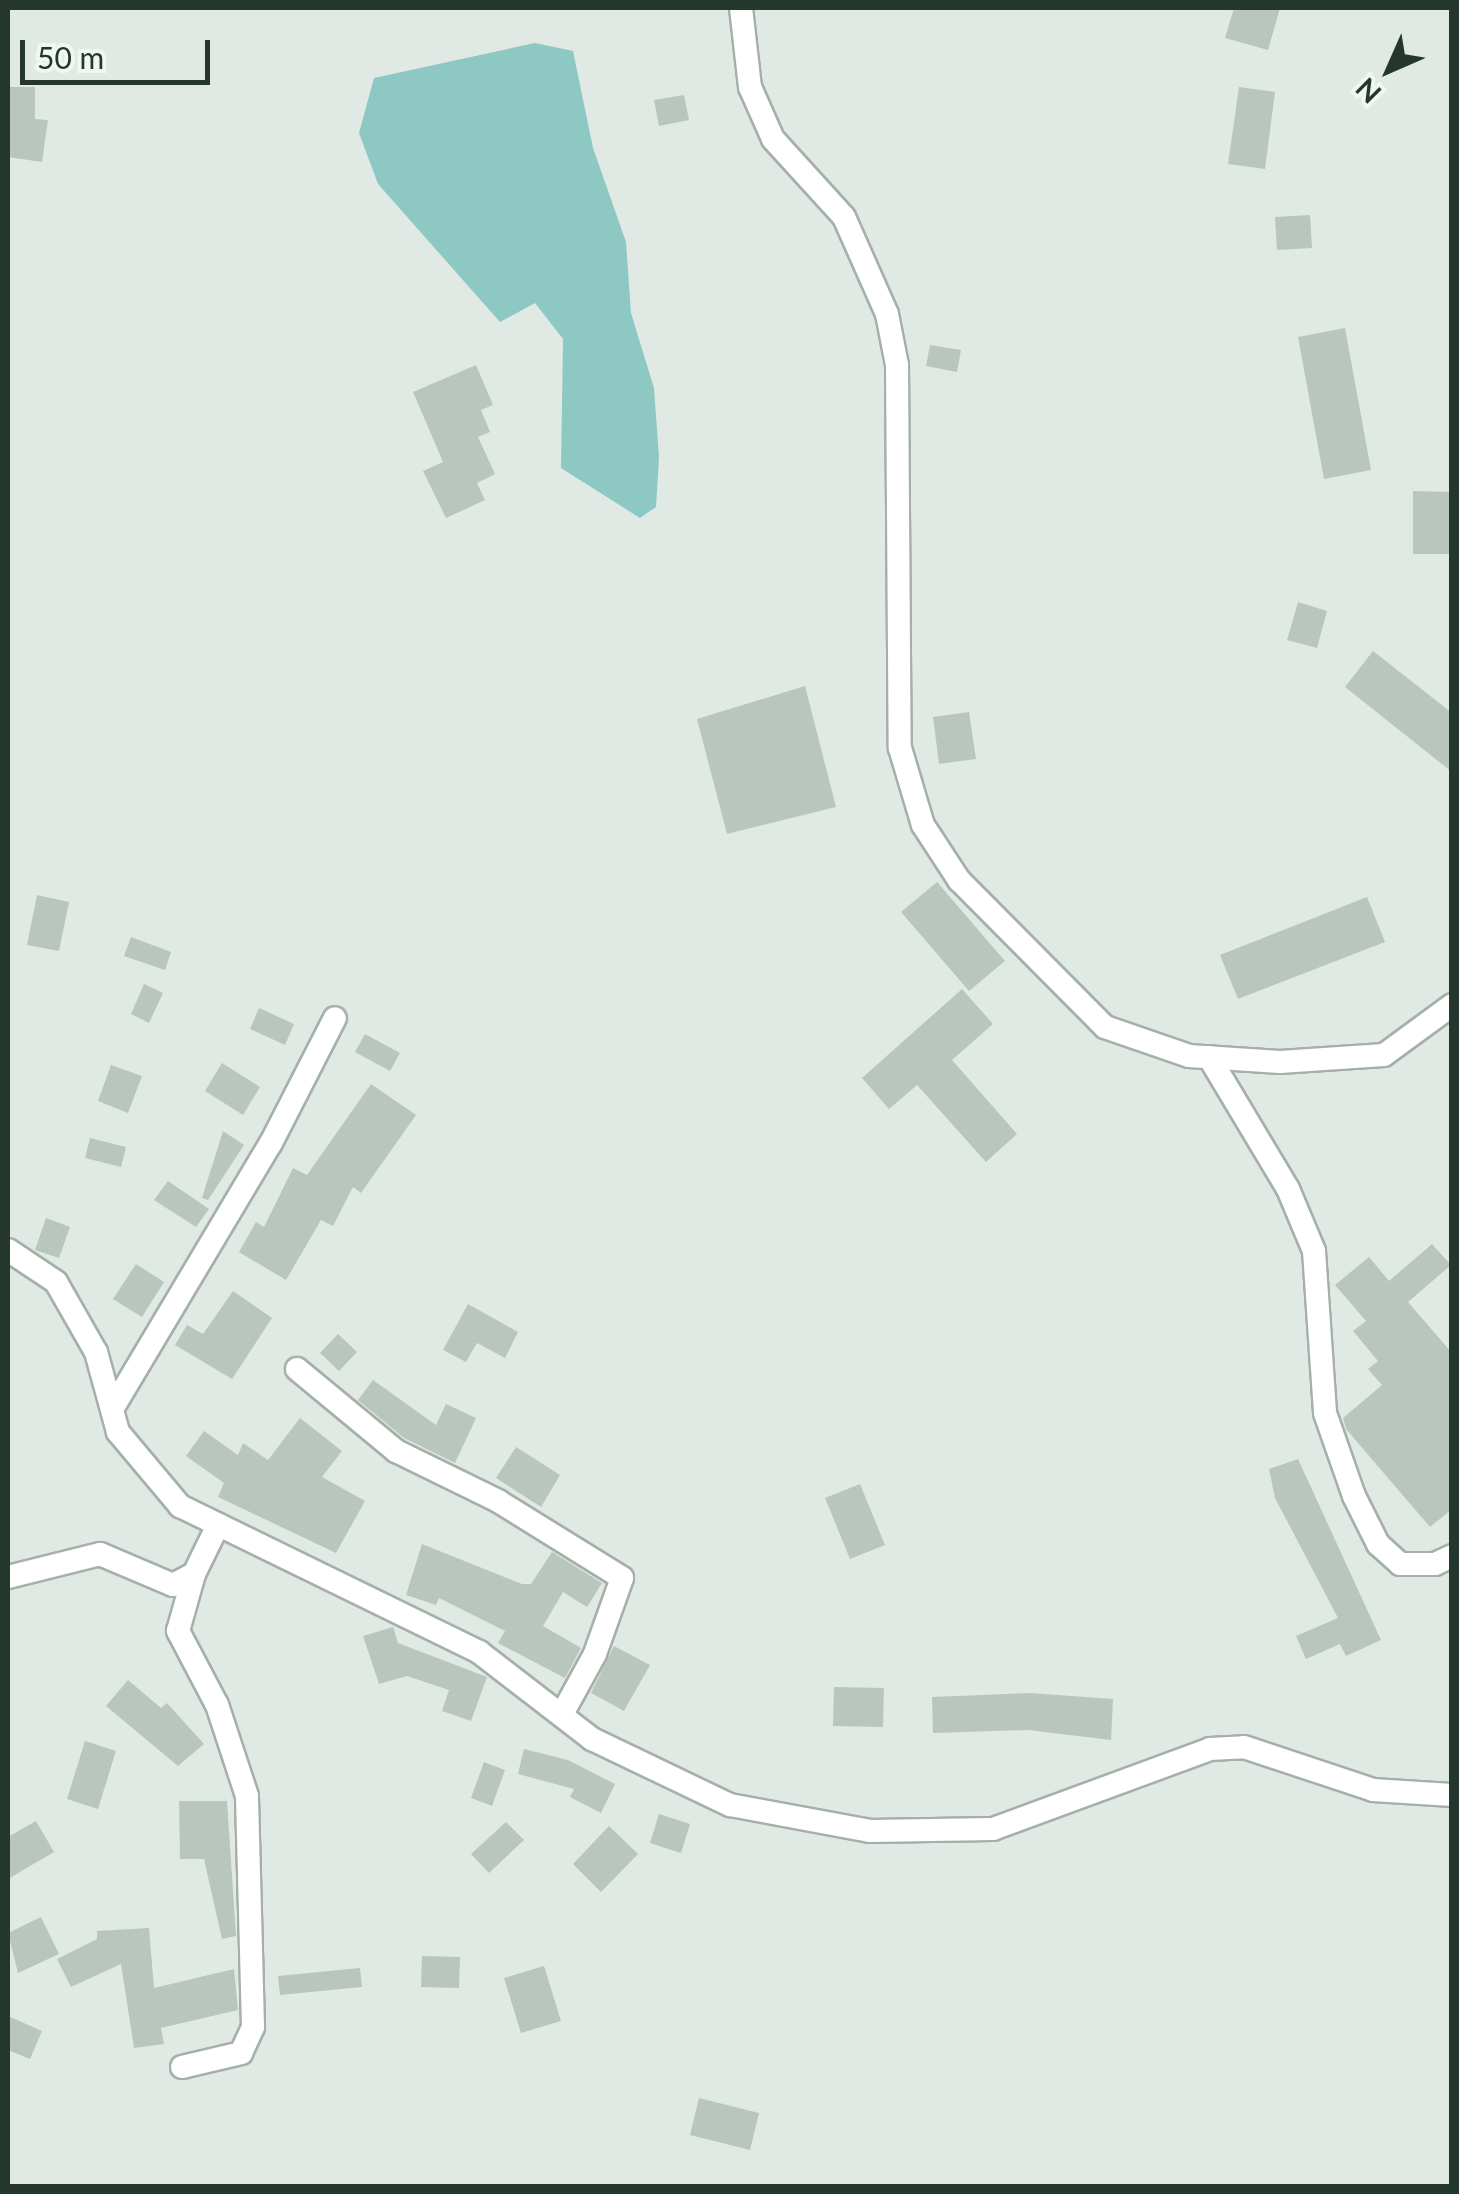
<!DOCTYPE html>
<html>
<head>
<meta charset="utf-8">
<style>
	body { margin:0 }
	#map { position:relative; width:1459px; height:2194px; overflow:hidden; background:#e0e9e3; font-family:Lato,sans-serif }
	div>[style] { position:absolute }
	.water>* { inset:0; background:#8ec8c3 }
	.building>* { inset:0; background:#b9c6be }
	.roads { filter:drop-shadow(2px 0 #a4b0a9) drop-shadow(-2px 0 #a4b0a9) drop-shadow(0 2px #a4b0a9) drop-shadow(0 -2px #a4b0a9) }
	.street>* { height:22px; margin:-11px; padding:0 11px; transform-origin:11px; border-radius:11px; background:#fff }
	span { translate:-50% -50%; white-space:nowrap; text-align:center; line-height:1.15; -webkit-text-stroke:10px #f0f6f1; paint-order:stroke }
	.frame { position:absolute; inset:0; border:10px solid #23372d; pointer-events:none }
	.north { position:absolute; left:1339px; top:20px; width:100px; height:100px; -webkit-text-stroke:8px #f0f6f1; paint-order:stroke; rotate:225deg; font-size:28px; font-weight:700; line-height:40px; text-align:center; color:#23372d }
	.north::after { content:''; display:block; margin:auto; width:35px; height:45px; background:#23372d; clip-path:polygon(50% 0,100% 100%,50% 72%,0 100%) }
	.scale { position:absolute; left:20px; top:40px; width:190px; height:45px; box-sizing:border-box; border:5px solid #23372d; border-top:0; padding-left:12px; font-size:30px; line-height:35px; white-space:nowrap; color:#23372d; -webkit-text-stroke:8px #f0f6f1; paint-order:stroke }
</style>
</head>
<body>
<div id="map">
	<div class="water">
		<i style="clip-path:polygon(535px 43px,573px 51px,593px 148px,626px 242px,631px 313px,654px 388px,659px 457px,656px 507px,640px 518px,561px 468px,563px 339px,535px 303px,500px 322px,378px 184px,359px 133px,374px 78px)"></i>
	</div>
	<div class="building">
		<i style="clip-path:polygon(1234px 8px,1280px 8px,1268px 50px,1225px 38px)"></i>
		<i style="clip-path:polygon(8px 87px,35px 87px,35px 119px,48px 120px,42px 162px,8px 157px)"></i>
		<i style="clip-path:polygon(1239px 87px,1275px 92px,1265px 169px,1228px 164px)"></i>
		<i style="clip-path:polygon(684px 95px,689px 120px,659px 126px,654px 100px)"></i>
		<i style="clip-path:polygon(1310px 215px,1312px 248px,1277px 250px,1275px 217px)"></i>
		<i style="clip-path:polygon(1345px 328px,1371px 470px,1324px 479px,1298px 337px)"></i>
		<i style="clip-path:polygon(930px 345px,961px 350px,957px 372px,926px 366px)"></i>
		<i style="clip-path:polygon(476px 365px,493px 405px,481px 410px,490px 432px,478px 437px,495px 474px,477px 483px,485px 500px,446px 518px,423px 471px,443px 462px,413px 392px)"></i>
		<i style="clip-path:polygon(1413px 491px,1452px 492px,1452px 554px,1413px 554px)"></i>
		<i style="clip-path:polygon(1298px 602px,1327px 611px,1317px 648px,1287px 640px)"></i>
		<i style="clip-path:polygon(1373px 651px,1452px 713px,1452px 772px,1345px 687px)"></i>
		<i style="clip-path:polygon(805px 686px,836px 807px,727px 834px,697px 719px)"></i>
		<i style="clip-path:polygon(969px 712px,976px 759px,939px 764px,933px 717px)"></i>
		<i style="clip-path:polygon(937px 882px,1005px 961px,969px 991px,901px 912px)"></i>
		<i style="clip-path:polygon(37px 895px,69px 902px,59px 951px,27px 945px)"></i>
		<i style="clip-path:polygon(1367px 897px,1385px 942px,1238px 999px,1220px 955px)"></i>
		<i style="clip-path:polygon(131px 937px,171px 952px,165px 970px,124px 956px)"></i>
		<i style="clip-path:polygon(144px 984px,163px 993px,149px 1023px,131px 1014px)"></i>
		<i style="clip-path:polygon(962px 989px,993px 1024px,952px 1060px,1017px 1134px,986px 1162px,917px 1085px,889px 1109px,862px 1078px)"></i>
		<i style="clip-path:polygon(259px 1008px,294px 1024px,285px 1045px,250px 1029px)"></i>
		<i style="clip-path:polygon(365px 1034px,400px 1053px,390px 1071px,355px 1052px)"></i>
		<i style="clip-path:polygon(222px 1063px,260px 1087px,243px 1115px,205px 1091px)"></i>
		<i style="clip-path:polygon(111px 1065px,142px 1076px,128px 1113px,98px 1101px)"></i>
		<i style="clip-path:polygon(371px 1084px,416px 1115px,361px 1193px,353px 1187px,333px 1226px,321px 1220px,286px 1280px,239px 1252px,256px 1222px,264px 1227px,293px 1168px,307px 1175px)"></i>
		<i style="clip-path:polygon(223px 1131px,244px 1145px,208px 1200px,202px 1198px)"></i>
		<i style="clip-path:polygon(90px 1138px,126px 1147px,121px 1167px,85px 1158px)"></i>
		<i style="clip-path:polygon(168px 1181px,209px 1209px,196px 1227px,154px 1200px)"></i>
		<i style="clip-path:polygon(46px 1218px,70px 1227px,59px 1258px,35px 1250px)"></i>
		<i style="clip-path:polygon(1432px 1244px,1451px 1265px,1408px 1302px,1452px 1353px,1452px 1509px,1430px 1527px,1346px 1429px,1343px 1418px,1382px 1385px,1368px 1369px,1378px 1361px,1353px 1331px,1366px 1321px,1335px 1285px,1369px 1257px,1389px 1281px)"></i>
		<i style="clip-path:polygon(136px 1264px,164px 1282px,142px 1317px,113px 1299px)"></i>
		<i style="clip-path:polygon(233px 1291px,272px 1318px,232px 1379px,175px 1345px,187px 1325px,203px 1334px)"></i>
		<i style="clip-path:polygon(468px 1304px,518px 1332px,505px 1358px,477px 1343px,466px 1362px,443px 1350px)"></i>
		<i style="clip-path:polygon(338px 1334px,357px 1352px,339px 1371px,320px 1353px)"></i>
		<i style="clip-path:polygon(373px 1380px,436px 1425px,446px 1404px,476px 1418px,455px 1463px,404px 1438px,358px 1400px)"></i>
		<i style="clip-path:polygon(300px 1418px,342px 1451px,322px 1477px,365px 1501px,336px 1553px,218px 1497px,224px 1483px,186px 1456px,204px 1431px,238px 1455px,243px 1443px,268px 1460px)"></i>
		<i style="clip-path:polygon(516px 1447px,560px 1475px,541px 1507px,496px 1478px)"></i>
		<i style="clip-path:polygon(1298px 1459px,1381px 1640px,1346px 1656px,1340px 1644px,1306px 1659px,1296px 1636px,1338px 1618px,1275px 1498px,1269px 1469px)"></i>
		<i style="clip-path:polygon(860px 1484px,885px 1545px,850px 1559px,825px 1498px)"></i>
		<i style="clip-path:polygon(422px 1544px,522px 1584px,531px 1584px,552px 1552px,602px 1583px,587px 1607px,563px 1592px,543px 1626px,581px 1648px,565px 1678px,498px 1643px,505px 1631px,439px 1598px,436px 1605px,406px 1595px)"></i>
		<i style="clip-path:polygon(393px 1627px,398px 1643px,487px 1677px,471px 1721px,442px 1711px,449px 1690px,407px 1676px,379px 1684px,363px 1636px)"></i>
		<i style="clip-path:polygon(614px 1646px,650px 1665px,624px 1711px,591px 1693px)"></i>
		<i style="clip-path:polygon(128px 1680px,161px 1708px,167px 1703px,204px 1744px,178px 1766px,106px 1706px)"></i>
		<i style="clip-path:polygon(834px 1687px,884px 1688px,883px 1727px,833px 1726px)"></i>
		<i style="clip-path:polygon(1030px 1693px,1113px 1699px,1111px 1740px,1028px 1730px,933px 1733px,932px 1697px)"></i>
		<i style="clip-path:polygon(85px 1741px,116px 1751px,98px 1809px,67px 1799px)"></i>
		<i style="clip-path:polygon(524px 1749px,568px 1760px,615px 1784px,601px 1813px,570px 1797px,574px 1789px,518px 1774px)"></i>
		<i style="clip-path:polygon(484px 1762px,505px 1770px,492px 1806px,471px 1798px)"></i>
		<i style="clip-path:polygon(179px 1801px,227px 1801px,236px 1936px,222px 1939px,204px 1859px,180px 1859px)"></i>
		<i style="clip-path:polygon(659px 1814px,690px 1824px,681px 1853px,650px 1843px)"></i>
		<i style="clip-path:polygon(36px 1821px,54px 1852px,8px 1879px,8px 1837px)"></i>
		<i style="clip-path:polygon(506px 1822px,524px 1840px,489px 1873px,471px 1854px)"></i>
		<i style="clip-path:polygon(609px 1826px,638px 1854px,601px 1892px,573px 1864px)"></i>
		<i style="clip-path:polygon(41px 1917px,59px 1954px,18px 1973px,8px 1933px)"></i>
		<i style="clip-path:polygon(149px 1928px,154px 1988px,234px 1969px,238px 2010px,161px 2028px,164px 2044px,134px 2048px,121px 1964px,71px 1987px,57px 1959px,97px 1939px,97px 1931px)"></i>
		<i style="clip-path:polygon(422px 1956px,460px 1957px,459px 1988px,421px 1987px)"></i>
		<i style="clip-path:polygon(544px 1966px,561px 2021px,521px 2033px,504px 1978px)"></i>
		<i style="clip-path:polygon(360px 1968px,362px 1987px,280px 1995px,278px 1976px)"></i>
		<i style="clip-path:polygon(8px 2016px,42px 2031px,30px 2059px,8px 2050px)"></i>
		<i style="clip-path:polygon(699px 2098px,759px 2113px,750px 2150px,690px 2135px)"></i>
	</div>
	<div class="roads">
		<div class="street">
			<i style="left:741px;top:8px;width:80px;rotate:83.5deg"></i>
			<i style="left:750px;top:87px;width:57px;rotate:66.1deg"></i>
			<i style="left:773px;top:139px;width:105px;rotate:47.7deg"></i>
			<i style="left:844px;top:217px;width:106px;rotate:66.1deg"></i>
			<i style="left:887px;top:314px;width:52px;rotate:78.9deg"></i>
			<i style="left:897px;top:365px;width:383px;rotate:89.6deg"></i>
			<i style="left:900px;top:748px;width:80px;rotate:73.4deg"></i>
			<i style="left:923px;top:825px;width:66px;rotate:56.8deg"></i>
			<i style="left:959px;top:880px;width:207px;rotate:45.2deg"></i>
			<i style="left:1105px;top:1027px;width:89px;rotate:19deg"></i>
			<i style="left:1189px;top:1056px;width:91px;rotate:3.8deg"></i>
			<i style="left:1280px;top:1062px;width:104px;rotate:-3.9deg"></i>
			<i style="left:1384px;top:1055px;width:84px;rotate:-36.3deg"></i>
			<i style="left:1209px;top:1057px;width:154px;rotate:59.1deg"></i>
			<i style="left:1288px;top:1189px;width:67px;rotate:67.2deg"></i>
			<i style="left:1314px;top:1251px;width:162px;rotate:86.1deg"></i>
			<i style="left:1325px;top:1413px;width:88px;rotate:70.7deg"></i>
			<i style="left:1354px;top:1496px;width:54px;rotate:63.4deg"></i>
			<i style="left:1378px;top:1544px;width:30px;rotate:42deg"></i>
			<i style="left:1400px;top:1564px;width:35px"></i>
			<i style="left:1435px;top:1564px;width:19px;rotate:-25deg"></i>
			<i style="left:8px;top:1250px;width:58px;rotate:33.7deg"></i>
			<i style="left:56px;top:1282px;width:81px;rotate:60.3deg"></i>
			<i style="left:96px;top:1352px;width:83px;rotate:74.6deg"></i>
			<i style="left:118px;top:1432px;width:97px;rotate:50deg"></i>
			<i style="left:180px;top:1506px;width:333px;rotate:26deg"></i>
			<i style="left:479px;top:1652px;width:143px;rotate:37.6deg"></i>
			<i style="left:592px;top:1739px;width:153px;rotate:25.6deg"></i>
			<i style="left:730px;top:1805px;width:142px;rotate:10.5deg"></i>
			<i style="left:870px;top:1831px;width:123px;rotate:-0.9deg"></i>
			<i style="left:993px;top:1829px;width:231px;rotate:-20.2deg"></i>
			<i style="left:1210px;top:1749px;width:34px;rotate:-3deg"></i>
			<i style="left:1244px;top:1747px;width:136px;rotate:18.4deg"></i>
			<i style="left:1373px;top:1790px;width:79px;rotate:3.6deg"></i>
			<i style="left:297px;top:1369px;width:129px;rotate:39.6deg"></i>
			<i style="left:396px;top:1451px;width:114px;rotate:26.1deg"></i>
			<i style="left:498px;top:1501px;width:146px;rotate:31.8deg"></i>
			<i style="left:622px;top:1578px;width:81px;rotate:109.6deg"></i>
			<i style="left:595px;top:1654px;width:68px;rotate:118.8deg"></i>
			<i style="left:114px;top:1406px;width:306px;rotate:-59.2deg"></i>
			<i style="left:271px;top:1143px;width:140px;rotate:-62.9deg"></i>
			<i style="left:8px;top:1577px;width:95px;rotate:-14deg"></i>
			<i style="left:100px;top:1554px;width:79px;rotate:23deg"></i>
			<i style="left:173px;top:1585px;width:24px;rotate:-28deg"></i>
			<i style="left:194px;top:1574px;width:55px;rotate:-63.9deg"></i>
			<i style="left:182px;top:2067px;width:61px;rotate:-13.3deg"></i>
			<i style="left:241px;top:2053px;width:29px;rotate:-65deg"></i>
			<i style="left:253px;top:2027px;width:231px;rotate:-91.5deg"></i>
			<i style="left:247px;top:1796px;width:96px;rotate:-108.2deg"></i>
			<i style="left:217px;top:1705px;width:84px;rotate:-117.8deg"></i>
			<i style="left:178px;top:1631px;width:59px;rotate:-74.3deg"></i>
		</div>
	</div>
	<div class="frame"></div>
	<div class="north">N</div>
	<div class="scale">50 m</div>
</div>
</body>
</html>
